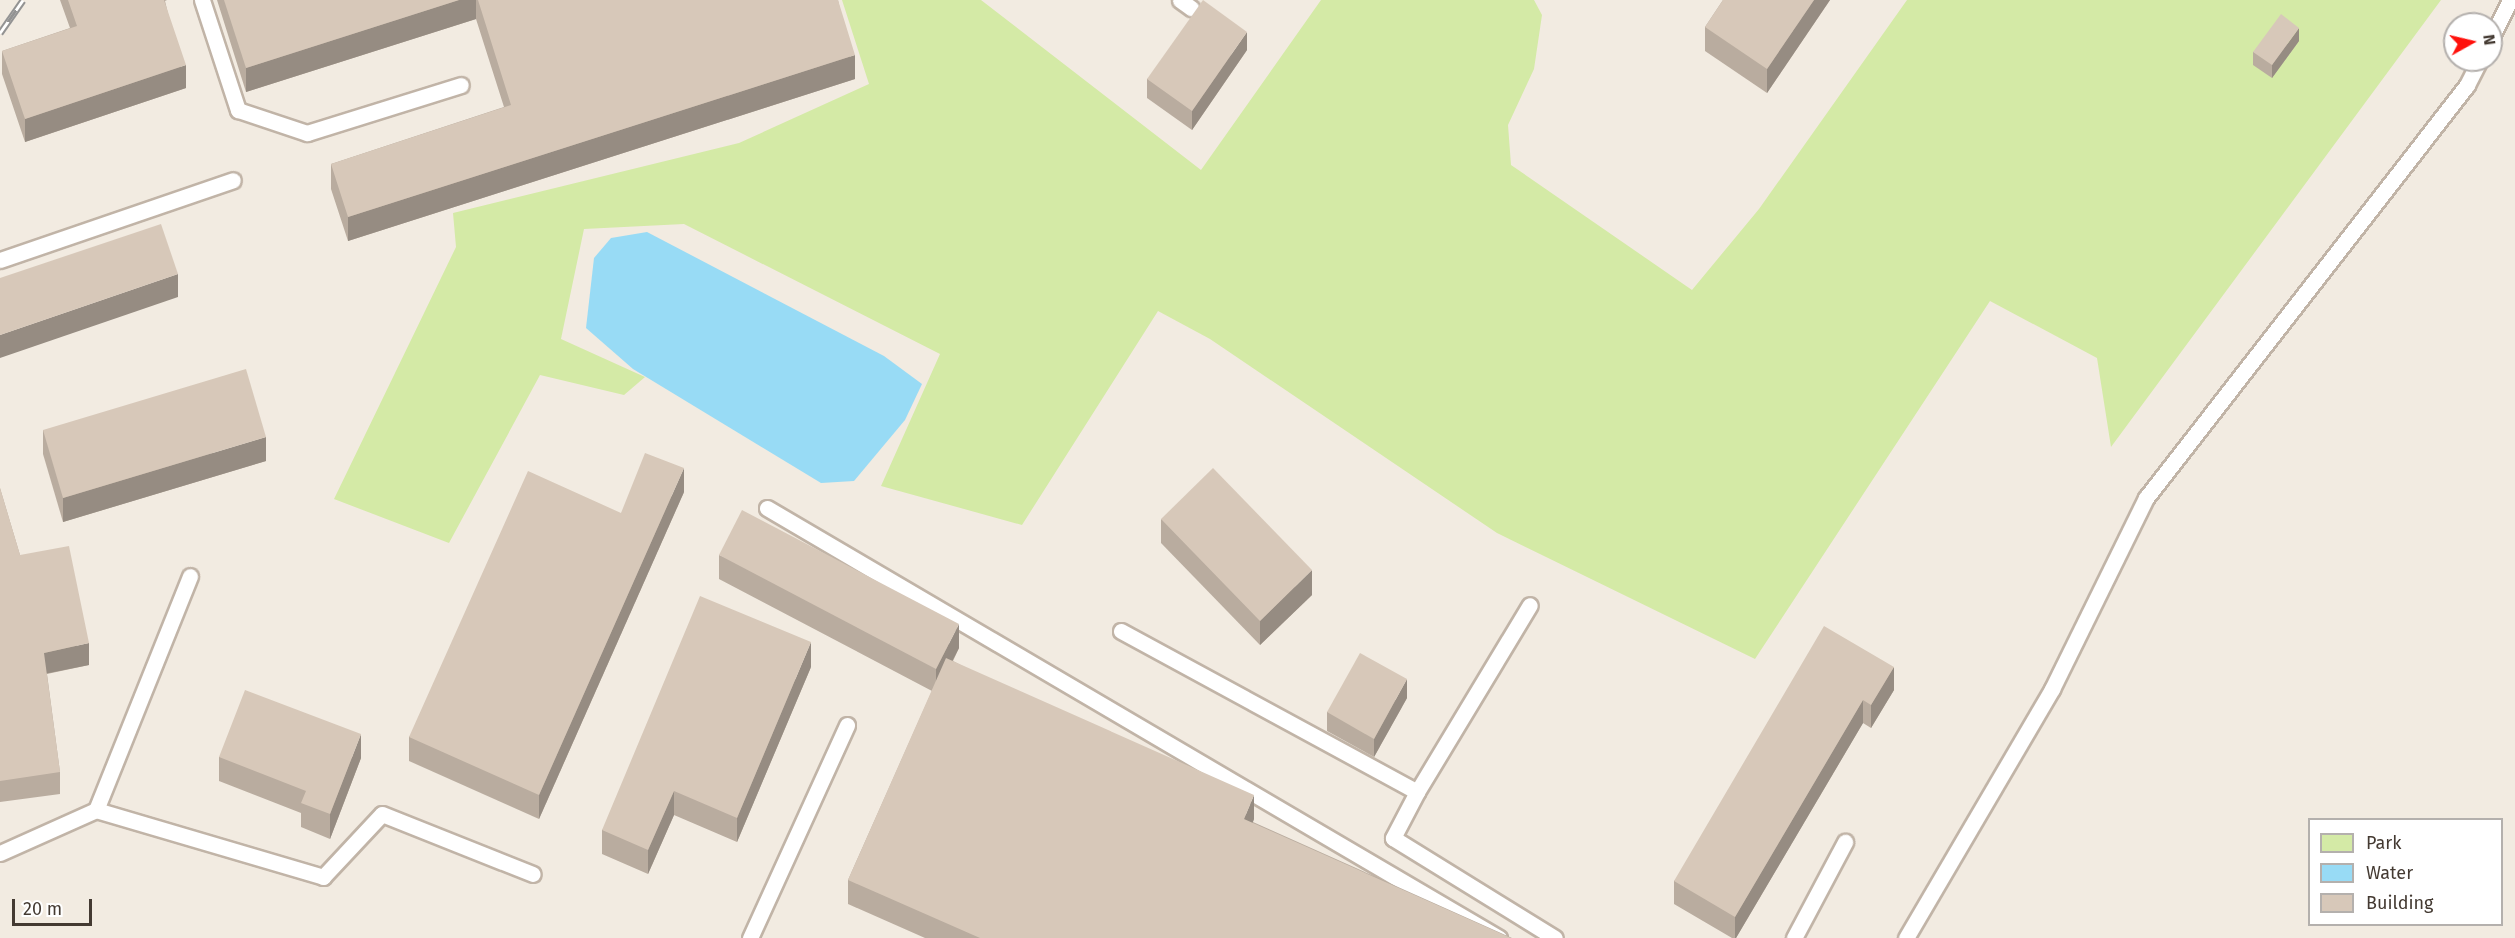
<!DOCTYPE html>
<html>
<head>
<meta charset="utf-8">
<style>
	body { margin:0 }
	#map { position:relative; width:2515px; height:938px; overflow:hidden; background:#f2ebe1; font-family:"Fira Sans",sans-serif }
	div>[style] { position:absolute }
	.green>* { inset:0; background:#d4eaa6 }
	.water>* { inset:0; background:#98dbf5 }
	.roads { filter:drop-shadow(2px 0 #c1b4a7) drop-shadow(-2px 0 #c1b4a7) drop-shadow(0 2px #c1b4a7) drop-shadow(0 -2px #c1b4a7) }
	.lane>* { height:15px; margin:-7.5px; padding:0 7.5px; transform-origin:7.5px; border-radius:7.5px; background:#fff }
	.rail>* { height:7px; margin-top:-3.5px; transform-origin:0; background:repeating-linear-gradient(90deg,#fff 0 14px,#939393 0 28px); box-sizing:border-box; border-block:2px solid #939393 }
	.wall>* { inset:0; background:#b9ac9f }
	.shaded-wall>* { inset:0; background:#968c82 }
	.building>* { inset:0; background:#d7c8b9 }
	span { translate:-50% -50%; white-space:nowrap; text-align:center; line-height:1.15; -webkit-text-stroke:6px #fff; paint-order:stroke }
	.legend { position:absolute; left:2308px; top:818px; width:195px; height:108px; box-sizing:border-box; background:#fff; border:2px solid #b4b0ad; margin:0; padding:8px 10px; list-style:none; font-size:18px; color:#443a32 }
	.legend li { display:flex; align-items:center; gap:12px; height:30px }
	.legend b { width:30px; border:2px solid #b4b0ad }
	.north { position:absolute; left:2443px; top:12px; width:60px; height:60px; box-sizing:border-box; background:#fff; border:2px solid #b4b0ad; border-radius:50%; rotate:82deg; font-size:16px; font-weight:700; line-height:24px; text-align:center; color:#443a32 }
	.north::after { content:''; display:block; margin:auto; width:21px; height:27px; background:#ff110c; clip-path:polygon(50% 0,100% 100%,50% 72%,0 100%) }
	.scale { position:absolute; left:12px; top:899px; width:80px; height:27px; box-sizing:border-box; border:3px solid #443a32; border-top:0; padding-left:8px; font-size:18px; line-height:21px; white-space:nowrap; color:#443a32; -webkit-text-stroke:4px #fff; paint-order:stroke }
</style>
</head>
<body>
<div id="map">
	<div class="green">
		<i style="clip-path:polygon(842px 0,981px 0,1201px 170px,1321px 0,1534px 0,1542px 15px,1534px 69px,1508px 125px,1511px 165px,1692px 290px,1759px 209px,1907px 0,2441px 0,2111px 447px,2097px 358px,1990px 301px,1755px 659px,1497px 533px,1210px 339px,1158px 311px,1022px 525px,881px 486px,940px 354px,684px 224px,584px 229px,561px 339px,645px 377px,624px 395px,540px 375px,449px 543px,334px 499px,456px 247px,453px 213px,739px 143px,869px 84px)"></i>
	</div>
	<div class="water">
		<i style="clip-path:polygon(647px 232px,884px 356px,922px 384px,905px 420px,854px 481px,821px 483px,633px 369px,586px 328px,594px 258px,611px 238px)"></i>
	</div>
	<div class="roads">
		<div class="lane">
			<i style="left:202px;top:0;width:116px;rotate:71.9deg"></i>
			<i style="left:238px;top:110px;width:73px;rotate:18.4deg"></i>
			<i style="left:307px;top:133px;width:161px;rotate:-17.3deg"></i>
			<i style="left:1180px;top:0;width:14px;rotate:36deg"></i>
			<i style="left:2491px;top:38px;width:42px;rotate:-63.4deg"></i>
			<i style="left:0;top:260px;width:246px;rotate:-18.9deg"></i>
			<i style="left:767px;top:508px;width:849px;rotate:30.43deg"></i>
			<i style="left:1121px;top:631px;width:337px;rotate:28.5deg"></i>
			<i style="left:1417px;top:792px;width:52px;rotate:117.6deg"></i>
			<i style="left:1393px;top:838px;width:190px;rotate:31.7deg"></i>
			<i style="left:1417px;top:792px;width:218px;rotate:-58.9deg"></i>
			<i style="left:96px;top:810px;width:237px;rotate:16.4deg"></i>
			<i style="left:323px;top:877px;width:86px;rotate:-46.9deg"></i>
			<i style="left:382px;top:814px;width:162px;rotate:21.7deg"></i>
			<i style="left:0;top:853px;width:105px;rotate:-24.1deg"></i>
			<i style="left:96px;top:810px;width:252px;rotate:-68.1deg"></i>
			<i style="left:750px;top:938px;width:234px;rotate:-65.5deg"></i>
			<i style="left:1794px;top:938px;width:109px;rotate:-62deg"></i>
			<i style="left:1906px;top:938px;width:289px;rotate:-59.6deg"></i>
			<i style="left:2052px;top:689px;width:213px;rotate:-63.8deg"></i>
			<i style="left:2146px;top:498px;width:523px;rotate:-52.14deg"></i>
			<i style="left:2467px;top:85px;width:28px;rotate:-63deg"></i>
		</div>
	</div>
	<div class="rail">
		<i style="left:0;top:33px;width:40px;rotate:-55.1deg"></i>
	</div>
	<div class="wall">
		<i style="clip-path:polygon(60px 0,167px 0,165px 1px,186px 88px,25px 142px,2px 74px,2px 51px,70px 28px)"></i>
		<i style="clip-path:polygon(217px 0,838px 0,855px 79px,348px 241px,331px 189px,331px 164px,504px 107px,476px 19px,246px 92px)"></i>
		<i style="clip-path:polygon(1723px 0,1830px 0,1767px 93px,1705px 51px,1705px 27px)"></i>
		<i style="clip-path:polygon(2299px 41px,2272px 78px,2253px 65px,2253px 52px)"></i>
		<i style="clip-path:polygon(1247px 50px,1192px 130px,1147px 98px,1147px 79px)"></i>
		<i style="clip-path:polygon(43px 430px,266px 461px,63px 522px,43px 454px)"></i>
		<i style="clip-path:polygon(0 488px,20px 555px,89px 665px,47px 674px,60px 772px,60px 794px,0 802px)"></i>
		<i style="clip-path:polygon(684px 492px,539px 819px,409px 761px,409px 737px,621px 513px)"></i>
		<i style="clip-path:polygon(1161px 519px,1312px 595px,1260px 645px,1161px 543px)"></i>
		<i style="clip-path:polygon(719px 555px,959px 648px,953px 661px,1254px 819px,1253px 822px,1512px 938px,925px 938px,848px 904px,848px 880px,932px 691px,719px 579px)"></i>
		<i style="clip-path:polygon(811px 667px,737px 842px,674px 815px,648px 874px,602px 854px,602px 830px)"></i>
		<i style="clip-path:polygon(1894px 667px,1894px 690px,1871px 728px,1863px 723px,1736px 938px,1732px 938px,1674px 904px,1674px 881px)"></i>
		<i style="clip-path:polygon(1407px 698px,1374px 757px,1327px 731px,1327px 712px)"></i>
		<i style="clip-path:polygon(219px 757px,361px 758px,330px 839px,301px 827px,301px 813px,219px 781px)"></i>
	</div>
	<div class="shaded-wall">
		<i style="clip-path:polygon(459px 0,476px 0,476px 19px,246px 92px,246px 68px)"></i>
		<i style="clip-path:polygon(1814px 0,1830px 0,1767px 93px,1767px 69px)"></i>
		<i style="clip-path:polygon(2299px 28px,2299px 41px,2272px 78px,2272px 65px)"></i>
		<i style="clip-path:polygon(1247px 32px,1247px 50px,1192px 130px,1192px 111px)"></i>
		<i style="clip-path:polygon(855px 55px,855px 79px,348px 241px,348px 217px)"></i>
		<i style="clip-path:polygon(186px 65px,186px 88px,25px 142px,25px 119px)"></i>
		<i style="clip-path:polygon(178px 274px,178px 297px,0 358px,0 335px)"></i>
		<i style="clip-path:polygon(266px 437px,266px 461px,63px 522px,63px 498px)"></i>
		<i style="clip-path:polygon(684px 468px,684px 492px,539px 819px,539px 795px)"></i>
		<i style="clip-path:polygon(1312px 570px,1312px 595px,1260px 645px,1260px 621px)"></i>
		<i style="clip-path:polygon(959px 624px,959px 648px,936px 693px,936px 669px)"></i>
		<i style="clip-path:polygon(811px 642px,811px 667px,737px 842px,737px 818px)"></i>
		<i style="clip-path:polygon(89px 643px,89px 665px,44px 674px,44px 653px)"></i>
		<i style="clip-path:polygon(1894px 667px,1894px 690px,1871px 728px,1871px 705px)"></i>
		<i style="clip-path:polygon(1407px 679px,1407px 698px,1374px 757px,1374px 739px)"></i>
		<i style="clip-path:polygon(1863px 700px,1863px 723px,1736px 938px,1735px 938px,1735px 917px)"></i>
		<i style="clip-path:polygon(361px 734px,361px 758px,330px 839px,330px 814px)"></i>
		<i style="clip-path:polygon(674px 791px,674px 815px,648px 874px,648px 850px)"></i>
		<i style="clip-path:polygon(1254px 795px,1254px 819px,1244px 843px,1244px 819px)"></i>
	</div>
	<div class="building">
		<i style="clip-path:polygon(68px 0,164px 0,186px 65px,25px 119px,2px 51px,77px 26px)"></i>
		<i style="clip-path:polygon(224px 0,459px 0,246px 68px)"></i>
		<i style="clip-path:polygon(478px 0,838px 0,855px 55px,348px 217px,331px 164px,511px 105px)"></i>
		<i style="clip-path:polygon(1203px 0,1247px 32px,1192px 111px,1147px 79px)"></i>
		<i style="clip-path:polygon(1723px 0,1814px 0,1767px 69px,1705px 27px)"></i>
		<i style="clip-path:polygon(2281px 14px,2299px 28px,2272px 65px,2253px 52px)"></i>
		<i style="clip-path:polygon(161px 224px,178px 274px,0 335px,0 278px)"></i>
		<i style="clip-path:polygon(246px 369px,266px 437px,63px 498px,43px 430px)"></i>
		<i style="clip-path:polygon(645px 453px,684px 468px,539px 795px,409px 737px,528px 471px,621px 513px)"></i>
		<i style="clip-path:polygon(1213px 468px,1312px 570px,1260px 621px,1161px 519px)"></i>
		<i style="clip-path:polygon(0 488px,20px 555px,69px 546px,89px 643px,44px 653px,60px 772px,0 781px)"></i>
		<i style="clip-path:polygon(742px 510px,959px 624px,936px 669px,719px 555px)"></i>
		<i style="clip-path:polygon(700px 596px,811px 642px,737px 818px,674px 791px,648px 850px,602px 830px)"></i>
		<i style="clip-path:polygon(1824px 626px,1894px 667px,1871px 705px,1863px 700px,1735px 917px,1674px 881px)"></i>
		<i style="clip-path:polygon(1360px 653px,1407px 679px,1374px 739px,1327px 712px)"></i>
		<i style="clip-path:polygon(946px 658px,1254px 795px,1244px 819px,1511px 938px,980px 938px,848px 880px)"></i>
		<i style="clip-path:polygon(245px 690px,361px 734px,330px 814px,301px 803px,306px 791px,219px 757px)"></i>
	</div>
	<ul class="legend">
	<li><b style="height:16px;background:#d4eaa6"></b>Park</li>
	<li><b style="height:16px;background:#98dbf5"></b>Water</li>
	<li><b style="height:16px;background:#d7c8b9"></b>Building</li>
	</ul>
	<div class="north">N</div>
	<div class="scale">20 m</div>
</div>
</body>
</html>
